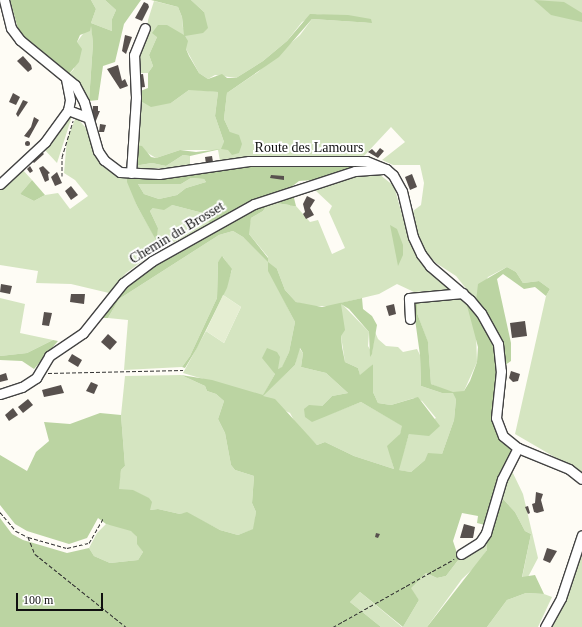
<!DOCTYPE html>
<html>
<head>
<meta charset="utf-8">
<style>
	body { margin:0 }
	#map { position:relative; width:582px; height:627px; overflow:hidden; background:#fefcf5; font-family:Georgia,serif }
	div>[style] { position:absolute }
	.green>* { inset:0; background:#d5e5c1 }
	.forest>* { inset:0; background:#bbd4a2 }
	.pitch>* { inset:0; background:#e5eed2 }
	.building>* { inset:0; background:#58514e }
	.round { border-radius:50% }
	.path>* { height:1px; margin-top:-0.5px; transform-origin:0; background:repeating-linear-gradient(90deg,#323232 0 4px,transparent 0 6px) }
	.roads { filter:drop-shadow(1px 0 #434343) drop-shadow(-1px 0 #434343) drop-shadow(0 1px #434343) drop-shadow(0 -1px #434343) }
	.minor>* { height:9px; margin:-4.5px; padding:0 4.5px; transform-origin:4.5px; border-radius:4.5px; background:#fff }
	span { translate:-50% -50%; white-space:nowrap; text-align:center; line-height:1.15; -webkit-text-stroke:4px #fff; paint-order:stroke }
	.street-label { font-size:14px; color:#101010 }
	.scale { position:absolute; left:16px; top:593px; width:87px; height:18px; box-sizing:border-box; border:2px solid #101010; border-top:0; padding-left:5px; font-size:12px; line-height:14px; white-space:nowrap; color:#101010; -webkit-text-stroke:3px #fff; paint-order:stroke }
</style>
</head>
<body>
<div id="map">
	<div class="green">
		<i style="clip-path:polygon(91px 0,105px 0,116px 10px,112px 19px,112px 31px,91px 23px,93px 43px,89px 101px,79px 83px,68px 75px,74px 69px,77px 42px,91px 23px,96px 9px)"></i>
		<i style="clip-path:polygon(191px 0,582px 0,582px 473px,515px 434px,546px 296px,550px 289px,539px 281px,523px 283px,516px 272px,507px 267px,488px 277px,476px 301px,456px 276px,436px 263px,425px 252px,418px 238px,413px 211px,421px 205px,424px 183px,420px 165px,393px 165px,382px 160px,405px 142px,391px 127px,363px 157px,249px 157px,220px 161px,218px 150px,180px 150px,156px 158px,134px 145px,139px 100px,171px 103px,189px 90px,198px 90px,218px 92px,215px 116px,224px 142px,230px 132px,224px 119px,227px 93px,258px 72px,300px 35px,312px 19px,372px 23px,317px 14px,302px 22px,287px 41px,263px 61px,236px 78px,215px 75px,208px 79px,199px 73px,186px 49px,157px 37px,149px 55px,153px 66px,148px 73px,138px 73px,137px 57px,147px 33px,148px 20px,154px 1px,178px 7px,182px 17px,183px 28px,204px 12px)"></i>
		<i style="clip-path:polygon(69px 116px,72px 116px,57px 163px,44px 149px)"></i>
		<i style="clip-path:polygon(76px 117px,86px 128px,97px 157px,104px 167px,112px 173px,127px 176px,137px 206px,157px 241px,158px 228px,150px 211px,153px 208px,172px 205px,203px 213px,210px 224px,156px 251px,126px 273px,109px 293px,71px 284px,36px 283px,38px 271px,0 265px,0 188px,22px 169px,32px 180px,20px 194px,34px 201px,45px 195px,58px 193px,70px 209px,88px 196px,75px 180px,64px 173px,67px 139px)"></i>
		<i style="clip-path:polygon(183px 155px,190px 156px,190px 167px,134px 169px,134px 166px,152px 163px,166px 166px)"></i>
		<i style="clip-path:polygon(365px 174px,379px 174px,394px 186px,410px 243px,418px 258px,425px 267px,455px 290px,414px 292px,397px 284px,379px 294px,341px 303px,369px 332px,368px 346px,372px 353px,375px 332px,378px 339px,386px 346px,398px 347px,403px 352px,417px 349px,420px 355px,421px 386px,442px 393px,452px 393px,431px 384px,428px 343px,417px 313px,417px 303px,421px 298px,458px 296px,465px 298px,469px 306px,476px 334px,477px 362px,464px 391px,456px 399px,454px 420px,442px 454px,425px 460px,411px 472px,398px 470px,409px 434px,436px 418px,422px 401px,414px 398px,391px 405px,378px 403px,373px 392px,373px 364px,360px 376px,358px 368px,345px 362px,341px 336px,330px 306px,308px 306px,296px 302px,285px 290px,277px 269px,269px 271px,295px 322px,289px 352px,282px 368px,278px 369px,264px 364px,272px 367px,275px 374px,264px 394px,295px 365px,299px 348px,303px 353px,301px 367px,326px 373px,348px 393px,332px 396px,322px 406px,325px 416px,361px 402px,403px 426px,391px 458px,394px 469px,354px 456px,325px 442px,317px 445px,296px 424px,290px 413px,234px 388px,183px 373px,206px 331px,224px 343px,241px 307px,223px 295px,232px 270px,223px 257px,218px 262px,217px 298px,190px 356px,182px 367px,124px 370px,128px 320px,108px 318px,119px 299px,219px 235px,233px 231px,243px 237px,268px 261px,268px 257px,249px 234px,249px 228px,251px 218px,263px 211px,269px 202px,296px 206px,310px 222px,318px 220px,332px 254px,345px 248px,329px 212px,332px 206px,315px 190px,352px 176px)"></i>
		<i style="clip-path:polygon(191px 178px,204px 179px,206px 182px,186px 188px,177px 195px,159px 199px,144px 194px,138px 184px,181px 184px)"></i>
		<i style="clip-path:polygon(0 298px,25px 304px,20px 333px,53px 340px,27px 353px,0 356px)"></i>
		<i style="clip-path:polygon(181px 375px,205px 386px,207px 391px,216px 394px,224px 401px,218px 419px,225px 433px,231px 465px,235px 470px,254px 476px,252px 503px,256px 512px,254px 529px,238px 535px,220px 530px,187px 513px,180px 514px,158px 509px,150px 510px,118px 489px,121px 470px,125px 466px,121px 415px,125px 376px)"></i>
		<i style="clip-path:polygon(510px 467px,523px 494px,538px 558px,528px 577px,522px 578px,531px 534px,525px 531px,515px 512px,503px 499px,503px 483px)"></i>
		<i style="clip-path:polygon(106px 524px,121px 526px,131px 530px,137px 537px,138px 544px,143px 552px,138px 560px,110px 563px,94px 556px,89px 548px,97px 533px)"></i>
		<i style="clip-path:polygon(487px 542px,487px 550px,478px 564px,462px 579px,427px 627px,403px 627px,419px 600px,410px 588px,426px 573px,437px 578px,446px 576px,459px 559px,477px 551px)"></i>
		<i style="clip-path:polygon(582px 546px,582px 627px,550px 627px,566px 595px)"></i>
		<i style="clip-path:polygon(360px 592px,402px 627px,381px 627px,350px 602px)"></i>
		<i style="clip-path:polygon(526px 593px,544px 594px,552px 597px,538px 627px,487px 627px,507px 600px)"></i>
	</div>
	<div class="forest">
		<i style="clip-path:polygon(10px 0,91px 0,96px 9px,91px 23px,112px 31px,112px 19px,116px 10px,105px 0,141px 0,124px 24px,115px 62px,103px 66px,98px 100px,89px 101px,93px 43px,91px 26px,90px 31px,80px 35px,77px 42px,82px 49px,79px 62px,68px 75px,31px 44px,18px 29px)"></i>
		<i style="clip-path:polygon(151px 0,191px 0,204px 12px,208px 28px,203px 33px,185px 36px,188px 41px,186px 49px,189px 56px,199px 73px,208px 79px,222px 74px,227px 78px,236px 78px,263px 61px,287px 41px,310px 14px,348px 15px,371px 19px,372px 23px,312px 19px,279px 57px,227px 93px,224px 119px,230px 132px,239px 135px,242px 144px,239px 153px,232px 155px,228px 150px,221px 149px,190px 156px,183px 155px,166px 166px,152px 163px,134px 166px,134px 145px,142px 146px,151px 157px,156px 158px,180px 150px,196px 152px,221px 149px,224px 142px,215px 116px,218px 92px,189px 90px,171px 103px,151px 107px,139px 100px,138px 92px,148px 88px,148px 73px,153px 66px,149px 55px,157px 37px,152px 33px,158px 25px,167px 25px,184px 35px,182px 17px,178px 7px)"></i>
		<i style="clip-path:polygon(534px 0,564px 2px,582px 13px,582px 22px,551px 15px)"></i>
		<i style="clip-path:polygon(evenodd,245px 165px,357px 167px,313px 180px,299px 181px,290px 188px,210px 224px,203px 213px,172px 205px,164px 210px,153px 208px,150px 211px,158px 228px,157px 242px,137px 206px,127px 182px,127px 176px,163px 177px,245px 165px,191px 178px,204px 179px,206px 182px,186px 188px,177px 195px,159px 199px,144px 194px,138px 184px,181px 184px,191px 178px)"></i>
		<i style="clip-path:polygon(32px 180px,45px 195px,34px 201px,20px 194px)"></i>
		<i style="clip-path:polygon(evenodd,293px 194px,296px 206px,269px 202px,263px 211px,251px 218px,249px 234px,268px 258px,268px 262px,277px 269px,285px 290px,296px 302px,322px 307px,362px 298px,363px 309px,372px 316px,377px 325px,372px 354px,370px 357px,369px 332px,349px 309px,341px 304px,345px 330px,341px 336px,342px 347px,345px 362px,358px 368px,360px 375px,373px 364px,373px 392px,378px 403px,391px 405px,418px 397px,440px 426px,429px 436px,409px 434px,399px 470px,411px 472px,425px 460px,428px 453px,442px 454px,454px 420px,456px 399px,453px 393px,442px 393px,421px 386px,420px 355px,413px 305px,415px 301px,421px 298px,417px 303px,417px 313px,428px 342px,431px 384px,453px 392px,464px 391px,470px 381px,477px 362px,478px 347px,465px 298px,486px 330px,498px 358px,492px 410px,494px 426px,512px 452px,485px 525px,477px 523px,478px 516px,462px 513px,453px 541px,459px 559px,446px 576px,437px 578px,426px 573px,411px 588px,419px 600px,403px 627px,360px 592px,350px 602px,381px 627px,0 627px,0 518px,12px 534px,23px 540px,67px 553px,89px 548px,94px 556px,110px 563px,138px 560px,143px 552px,137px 544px,137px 537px,131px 531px,106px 524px,98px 518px,87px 538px,69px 544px,27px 531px,15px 524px,0 505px,0 455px,27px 471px,36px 452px,49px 441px,44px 422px,70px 424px,100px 413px,121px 415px,125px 466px,121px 470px,119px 489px,133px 490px,149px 498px,152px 502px,150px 510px,158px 509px,180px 514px,187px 512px,220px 530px,238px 535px,253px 529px,256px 512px,252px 503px,254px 476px,235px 470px,231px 465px,225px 433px,218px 419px,224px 401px,216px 394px,207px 391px,205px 386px,181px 375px,212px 380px,263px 395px,275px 374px,262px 358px,267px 348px,277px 352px,280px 357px,278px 369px,282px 367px,289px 352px,295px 322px,268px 271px,268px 262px,243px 237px,233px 231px,219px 235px,119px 299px,108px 318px,98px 318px,124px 285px,161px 259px,257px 206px,293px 194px,300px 348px,303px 353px,301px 367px,326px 373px,348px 393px,332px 396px,322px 406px,309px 405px,304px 409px,305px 417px,312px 422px,361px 402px,402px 426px,400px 434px,387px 446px,394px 469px,354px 456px,325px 442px,317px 445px,275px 399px,263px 396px,295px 365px,300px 348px)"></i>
		<i style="clip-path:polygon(390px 225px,397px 229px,403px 245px,403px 255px,398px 266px)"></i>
		<i style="clip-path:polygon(222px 256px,232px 269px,227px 288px,197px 348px,185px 368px,182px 367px,190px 356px,217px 298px,218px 262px)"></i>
		<i style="clip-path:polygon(507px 267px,516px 272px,523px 283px,539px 281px,550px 289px,546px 296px,535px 287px,524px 289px,503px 274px,497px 279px,511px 343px,511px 361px,505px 365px,505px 353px,497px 334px,476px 301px,478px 284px)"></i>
		<i style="clip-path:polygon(53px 340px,58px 341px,34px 369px,22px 361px,0 360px,0 356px,27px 353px)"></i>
		<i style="clip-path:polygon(503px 499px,515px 512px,525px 531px,531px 534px,522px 577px,535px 575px,544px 594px,526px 593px,507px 600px,487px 627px,427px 627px,487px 550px,487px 542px)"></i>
	</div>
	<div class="pitch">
		<i style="clip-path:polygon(223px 295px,241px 307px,224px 343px,206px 331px)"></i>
	</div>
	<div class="building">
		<i style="clip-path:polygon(144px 2px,148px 4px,149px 7px,142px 21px,135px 18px)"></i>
		<i style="clip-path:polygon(125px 35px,132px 37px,126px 54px,122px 51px)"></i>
		<i style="clip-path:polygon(23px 56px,31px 65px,32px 69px,28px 72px,17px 61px)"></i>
		<i style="clip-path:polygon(118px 65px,122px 81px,125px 79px,128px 86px,120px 89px,107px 69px)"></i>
		<i style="clip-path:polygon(143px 74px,145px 87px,136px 88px,135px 75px)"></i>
		<i style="clip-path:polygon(13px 93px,20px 97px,16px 105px,9px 102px)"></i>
		<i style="clip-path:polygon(23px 100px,28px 102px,18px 117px,16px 114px)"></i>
		<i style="clip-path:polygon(93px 106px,98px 106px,98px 111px,100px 111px,95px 123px,91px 120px)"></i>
		<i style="clip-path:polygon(34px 117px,39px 120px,29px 138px,24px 136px,31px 127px)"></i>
		<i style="clip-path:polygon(100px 124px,106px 125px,104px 132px,99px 132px)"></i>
		<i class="round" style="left:24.5px;top:140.5px;width:5px;height:5px"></i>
		<i style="clip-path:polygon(380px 148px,384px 151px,378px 158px,368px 152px,372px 149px,376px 153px)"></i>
		<i style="clip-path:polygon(40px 150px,44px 154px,34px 163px,30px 159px)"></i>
		<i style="clip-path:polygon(212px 156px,213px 162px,206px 164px,205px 157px)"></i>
		<i style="clip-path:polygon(30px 166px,33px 171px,30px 173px,27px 169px)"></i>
		<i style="clip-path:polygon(43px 166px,50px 173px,48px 174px,49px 180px,45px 182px,39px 168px)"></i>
		<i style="clip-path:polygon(57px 172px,62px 183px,55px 186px,51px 177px)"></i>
		<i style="clip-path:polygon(412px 174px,417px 187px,410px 190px,405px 177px)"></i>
		<i style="clip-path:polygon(271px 175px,284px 176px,284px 180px,270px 178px)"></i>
		<i style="clip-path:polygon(71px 186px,78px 195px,71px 200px,65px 191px)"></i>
		<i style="clip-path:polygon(307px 196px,315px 200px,310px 208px,314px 215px,306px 219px,303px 214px,305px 212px,303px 204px)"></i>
		<i style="clip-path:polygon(1px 284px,12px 286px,10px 294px,0 292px)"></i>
		<i style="clip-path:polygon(71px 294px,85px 294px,84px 304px,70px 302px)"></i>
		<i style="clip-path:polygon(394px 304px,396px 314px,389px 316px,386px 306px)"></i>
		<i style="clip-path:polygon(44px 312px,52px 313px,49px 326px,42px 325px)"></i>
		<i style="clip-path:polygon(525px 321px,527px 336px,512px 338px,510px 323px)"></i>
		<i style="clip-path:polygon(108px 334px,117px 342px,110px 350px,101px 342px)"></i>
		<i style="clip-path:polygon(72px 354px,82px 360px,78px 367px,68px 361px)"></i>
		<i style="clip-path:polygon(511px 371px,520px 374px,518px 381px,513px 382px,509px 378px)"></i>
		<i style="clip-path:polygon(6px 373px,8px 380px,0 382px,0 375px)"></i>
		<i style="clip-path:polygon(91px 382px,98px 385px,94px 394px,86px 391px)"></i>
		<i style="clip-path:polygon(61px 385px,64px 393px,44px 397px,42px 390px)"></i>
		<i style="clip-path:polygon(28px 399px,33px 405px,23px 413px,18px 407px)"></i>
		<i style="clip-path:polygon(13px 408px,18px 415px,9px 421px,5px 415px)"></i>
		<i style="clip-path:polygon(536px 492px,543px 494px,541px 500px,544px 511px,537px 513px,534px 512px,532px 504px,535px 503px)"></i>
		<i style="clip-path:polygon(528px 506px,530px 513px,528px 514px,525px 507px)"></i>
		<i style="clip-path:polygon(464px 524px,475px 527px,473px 538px,460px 538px)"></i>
		<i style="clip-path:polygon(376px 533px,380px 534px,378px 538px,375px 537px)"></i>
		<i style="clip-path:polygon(547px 548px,557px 551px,550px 563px,543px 560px)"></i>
	</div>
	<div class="path">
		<i style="left:62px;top:176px;width:19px;rotate:-90deg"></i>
		<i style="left:62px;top:157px;width:38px;rotate:-73deg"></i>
		<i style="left:48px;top:373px;width:135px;rotate:-1.3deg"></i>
		<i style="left:0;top:512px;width:25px;rotate:50deg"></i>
		<i style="left:16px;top:531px;width:13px;rotate:27deg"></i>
		<i style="left:28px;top:537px;width:41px;rotate:15.8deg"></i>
		<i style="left:67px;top:548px;width:23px;rotate:-13deg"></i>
		<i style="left:89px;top:543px;width:28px;rotate:-60deg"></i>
		<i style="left:28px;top:537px;width:18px;rotate:68deg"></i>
		<i style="left:35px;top:554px;width:117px;rotate:38.7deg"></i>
		<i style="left:333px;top:627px;width:139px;rotate:-29.3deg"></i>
	</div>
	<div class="roads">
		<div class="minor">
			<i style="left:4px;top:0;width:29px;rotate:76deg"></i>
			<i style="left:11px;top:28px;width:15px;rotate:53deg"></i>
			<i style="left:20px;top:40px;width:71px;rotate:39.3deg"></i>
			<i style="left:75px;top:85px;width:19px;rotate:62deg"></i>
			<i style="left:84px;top:102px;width:51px;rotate:74.1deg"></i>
			<i style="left:98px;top:151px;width:11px;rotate:56deg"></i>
			<i style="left:104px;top:160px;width:20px;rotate:37deg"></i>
			<i style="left:120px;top:172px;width:39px;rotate:3deg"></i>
			<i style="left:159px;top:174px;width:91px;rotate:-8.2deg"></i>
			<i style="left:249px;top:161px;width:117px"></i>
			<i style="left:366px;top:161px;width:22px;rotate:22deg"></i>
			<i style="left:386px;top:169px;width:9px;rotate:41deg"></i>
			<i style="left:393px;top:175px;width:18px;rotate:61deg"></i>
			<i style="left:402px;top:191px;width:47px;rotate:76.6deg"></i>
			<i style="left:413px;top:237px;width:19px;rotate:65deg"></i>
			<i style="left:421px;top:254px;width:15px;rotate:53deg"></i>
			<i style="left:430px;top:266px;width:52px;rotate:40.4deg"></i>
			<i style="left:470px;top:300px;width:17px;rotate:50deg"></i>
			<i style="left:481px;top:313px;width:35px;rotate:61deg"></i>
			<i style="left:498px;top:344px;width:27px;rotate:84deg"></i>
			<i style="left:501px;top:371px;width:47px;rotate:96.1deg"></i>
			<i style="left:496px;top:418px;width:19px;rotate:69deg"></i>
			<i style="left:503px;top:436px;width:19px;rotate:39deg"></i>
			<i style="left:518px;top:448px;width:55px;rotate:22.4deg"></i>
			<i style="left:569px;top:469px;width:16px;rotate:38deg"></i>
			<i style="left:66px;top:79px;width:21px;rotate:79deg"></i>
			<i style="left:70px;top:100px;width:10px;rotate:101deg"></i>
			<i style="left:131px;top:173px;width:76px;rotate:-86.2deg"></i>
			<i style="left:136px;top:97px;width:42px;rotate:-92.7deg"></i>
			<i style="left:134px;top:55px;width:29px;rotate:-68deg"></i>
			<i style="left:0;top:184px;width:62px;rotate:-43deg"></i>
			<i style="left:45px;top:142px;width:39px;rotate:-54deg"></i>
			<i style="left:68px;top:110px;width:19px;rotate:21deg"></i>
			<i style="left:410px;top:319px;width:21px;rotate:-93deg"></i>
			<i style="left:409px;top:298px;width:54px;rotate:-5.3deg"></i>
			<i style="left:0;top:394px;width:23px;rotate:-18deg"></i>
			<i style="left:22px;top:387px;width:17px;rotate:-33deg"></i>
			<i style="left:36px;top:378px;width:26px;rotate:-59deg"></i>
			<i style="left:49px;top:356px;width:41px;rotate:-34.1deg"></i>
			<i style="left:83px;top:333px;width:64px;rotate:-51.3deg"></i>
			<i style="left:123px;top:283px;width:36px;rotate:-37deg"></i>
			<i style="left:152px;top:261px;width:117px;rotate:-29.2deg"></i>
			<i style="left:254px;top:204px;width:106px;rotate:-18.1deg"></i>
			<i style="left:355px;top:171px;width:28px;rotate:-4deg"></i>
			<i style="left:461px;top:554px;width:22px;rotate:-32deg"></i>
			<i style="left:480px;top:542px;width:11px;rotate:-56deg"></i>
			<i style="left:486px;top:533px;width:56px;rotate:-73.5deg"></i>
			<i style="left:502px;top:479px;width:35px;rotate:-63deg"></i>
			<i style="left:545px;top:627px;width:33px;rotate:-61deg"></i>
			<i style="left:561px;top:598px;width:66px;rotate:-71.6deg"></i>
		</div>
	</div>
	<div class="street-label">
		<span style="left:309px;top:148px">Route des Lamours</span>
		<span style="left:177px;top:233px;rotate:-31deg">Chemin du Brosset</span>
	</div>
	<div class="scale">100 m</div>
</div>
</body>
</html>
